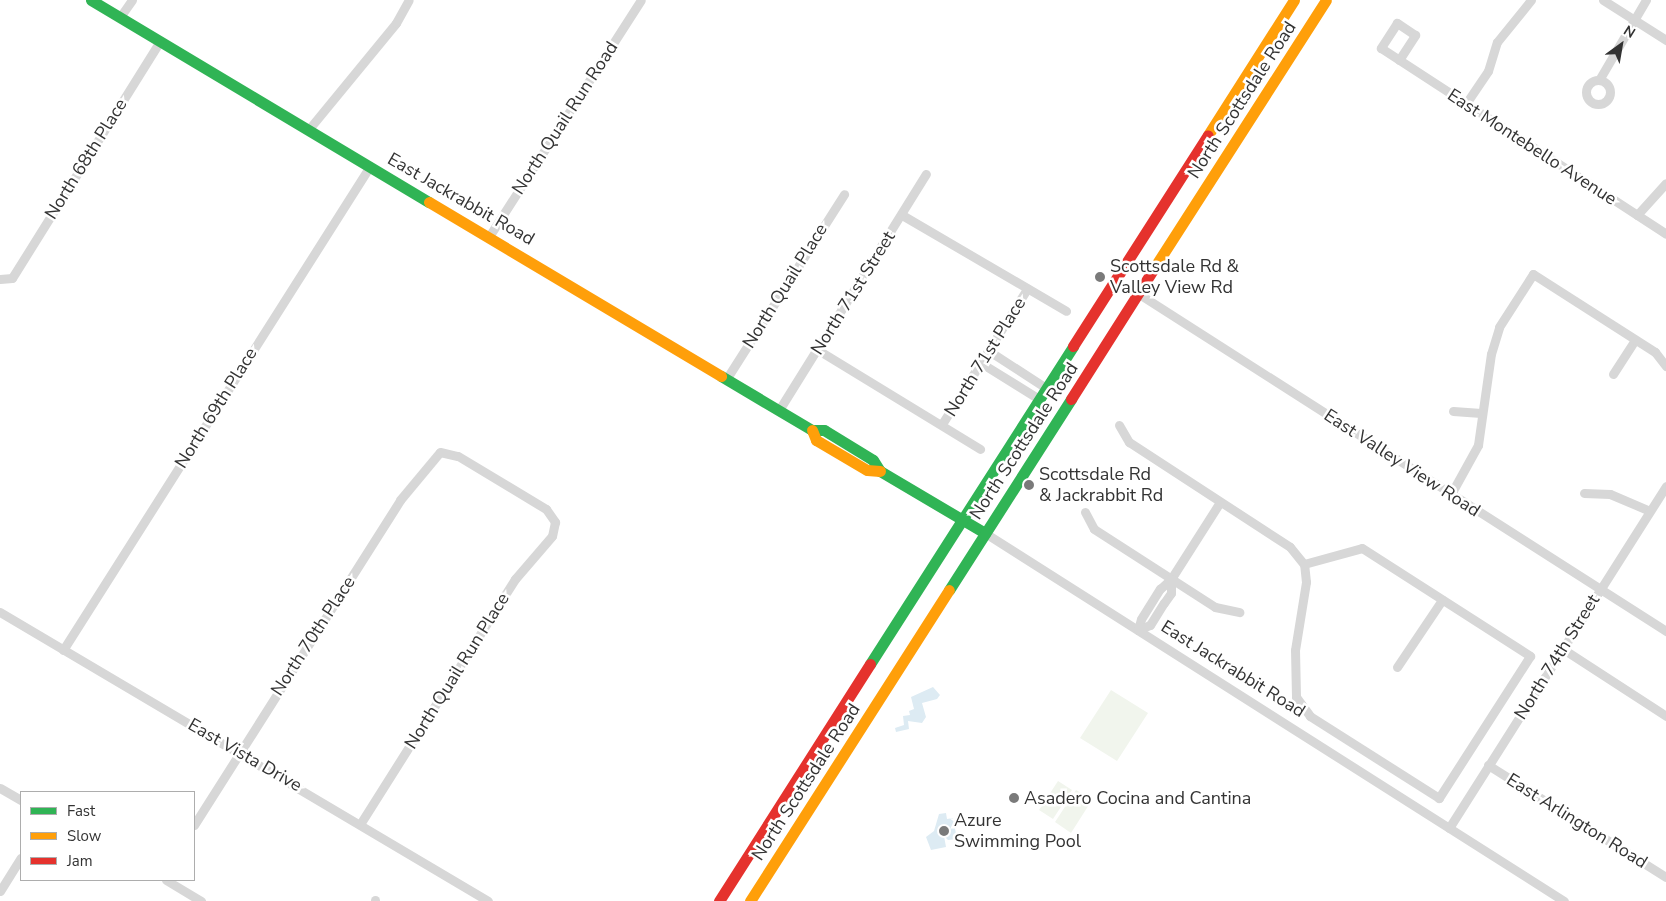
<!DOCTYPE html>
<html>
<head>
<meta charset="utf-8">
<style>
	body { margin:0 }
	#map { position:relative; width:1666px; height:901px; overflow:hidden; background:#fff; font-family:"Nunito Sans",sans-serif }
	div>[style] { position:absolute }
	.green>* { inset:0; background:#f1f5ed }
	.water>* { inset:0; background:#ddebf3 }
	.street>* { height:9px; margin:-4.5px; padding:0 4.5px; transform-origin:4.5px; border-radius:4.5px; background:#d7d7d7 }
	.street>.ring { margin:-4.5px; padding:0; box-sizing:content-box; background:none; border:9px solid #d7d7d7; border-radius:50% }
	.fast>* { height:11px; margin:-5.5px; padding:0 5.5px; transform-origin:5.5px; border-radius:5.5px; background:#30b455 }
	.slow>* { height:11px; margin:-5.5px; padding:0 5.5px; transform-origin:5.5px; border-radius:5.5px; background:#ff9f0a }
	.jam>* { height:11px; margin:-5.5px; padding:0 5.5px; transform-origin:5.5px; border-radius:5.5px; background:#e5322d }
	.dots>* { width:14px; height:14px; translate:-50% -50%; box-sizing:border-box; border:2px solid #fff; border-radius:50% }
	span { translate:-50% -50%; white-space:nowrap; text-align:center; line-height:1.15; -webkit-text-stroke:5px #fff; paint-order:stroke }
	.street-label { font-size:18px; color:#333 }
	.poi-label { font-size:18px; color:#333 }
	.left { translate:0 -50%; text-align:left }
	.legend { position:absolute; left:20px; top:791px; width:175px; height:90px; box-sizing:border-box; background:#fff; border:1px solid #adadad; margin:0; padding:6px 9px; list-style:none; font-size:15px; color:#333 }
	.legend li { display:flex; align-items:center; gap:10px; height:25px }
	.legend b { width:25px; border:1px solid #adadad }
	.north { position:absolute; left:1596px; top:20px; width:50px; height:50px; -webkit-text-stroke:4px #fff; paint-order:stroke; rotate:32deg; font-size:14px; font-weight:700; line-height:20px; text-align:center; color:#333 }
	.north::after { content:''; display:block; margin:auto; width:18px; height:22px; background:#333; clip-path:polygon(50% 0,100% 100%,50% 72%,0 100%) }
</style>
</head>
<body>
<div id="map">
	<div class="green">
		<i style="clip-path:polygon(1111px 690px,1148px 713px,1117px 761px,1080px 738px)"></i>
		<i style="clip-path:polygon(1058px 781px,1072px 790px,1053px 819px,1039px 810px)"></i>
		<i style="clip-path:polygon(1076px 790px,1092px 800px,1071px 833px,1055px 822px)"></i>
	</div>
	<div class="water">
		<i style="clip-path:polygon(933px 687px,940px 695px,937px 699px,922px 703px,926px 717px,922px 723px,908px 721px,909px 729px,896px 732px,895px 728px,904px 725px,903px 716px,910px 715px,909px 711px,914px 709px,911px 697px)"></i>
		<i style="clip-path:polygon(946px 813px,947px 819px,953px 818px,957px 839px,948px 840px,944px 836px,946px 847px,931px 850px,926px 837px,934px 831px,939px 814px)"></i>
	</div>
	<div class="street">
		<i style="left:1603px;top:0;width:75px;rotate:32.4deg"></i>
		<i style="left:120px;top:17px;width:21px;rotate:-55deg"></i>
		<i style="left:1399px;top:60px;width:30px;rotate:-57deg"></i>
		<i style="left:1415px;top:35px;width:22px;rotate:-146deg"></i>
		<i style="left:1397px;top:23px;width:30px;rotate:123deg"></i>
		<i style="left:1381px;top:48px;width:340px;rotate:33.1deg"></i>
		<i class="ring" style="left:1586px;top:80px;width:15px;height:15px"></i>
		<i style="left:1599px;top:80px;width:93px;rotate:-59.6deg"></i>
		<i style="left:1465px;top:105px;width:41px;rotate:-55.9deg"></i>
		<i style="left:1488px;top:71px;width:30px;rotate:-73deg"></i>
		<i style="left:1497px;top:42px;width:54px;rotate:-51deg"></i>
		<i style="left:309px;top:129px;width:137px;rotate:-50.6deg"></i>
		<i style="left:396px;top:23px;width:26px;rotate:-61deg"></i>
		<i style="left:902px;top:215px;width:190px;rotate:30.3deg"></i>
		<i style="left:1637px;top:215px;width:43px;rotate:-47.8deg"></i>
		<i style="left:490px;top:235px;width:279px;rotate:-57.3deg"></i>
		<i style="left:0;top:279px;width:12px;rotate:-5deg"></i>
		<i style="left:12px;top:278px;width:279px;rotate:-58deg"></i>
		<i style="left:1139px;top:294px;width:626px;rotate:32.6deg"></i>
		<i style="left:818px;top:350px;width:190px;rotate:31.4deg"></i>
		<i style="left:989px;top:351px;width:68px;rotate:33deg"></i>
		<i style="left:981px;top:363px;width:68px;rotate:31.8deg"></i>
		<i style="left:1613px;top:374px;width:40px;rotate:-57.1deg"></i>
		<i style="left:727px;top:378px;width:218px;rotate:-57.5deg"></i>
		<i style="left:779px;top:410px;width:278px;rotate:-58.1deg"></i>
		<i style="left:1453px;top:411px;width:28px;rotate:4deg"></i>
		<i style="left:942px;top:424px;width:160px;rotate:-57.8deg"></i>
		<i style="left:1119px;top:425px;width:20px;rotate:60deg"></i>
		<i style="left:1129px;top:442px;width:192px;rotate:33.1deg"></i>
		<i style="left:1290px;top:547px;width:22px;rotate:51deg"></i>
		<i style="left:1584px;top:493px;width:26px;rotate:2deg"></i>
		<i style="left:1610px;top:494px;width:43px;rotate:23deg"></i>
		<i style="left:1451px;top:494px;width:56px;rotate:-61.1deg"></i>
		<i style="left:1478px;top:445px;width:92px;rotate:-81.9deg"></i>
		<i style="left:1491px;top:354px;width:28px;rotate:-73deg"></i>
		<i style="left:1499px;top:327px;width:63px;rotate:-57.3deg"></i>
		<i style="left:1533px;top:274px;width:145px;rotate:32.6deg"></i>
		<i style="left:1655px;top:352px;width:18px;rotate:52deg"></i>
		<i style="left:1085px;top:512px;width:19px;rotate:62deg"></i>
		<i style="left:1094px;top:529px;width:144px;rotate:32.8deg"></i>
		<i style="left:1215px;top:607px;width:25px;rotate:12deg"></i>
		<i style="left:985px;top:533px;width:686px;rotate:32.44deg"></i>
		<i style="left:1362px;top:548px;width:200px;rotate:32.7deg"></i>
		<i style="left:1530px;top:656px;width:169px;rotate:122.7deg"></i>
		<i style="left:1439px;top:798px;width:153px;rotate:-147.6deg"></i>
		<i style="left:1310px;top:716px;width:24px;rotate:-126deg"></i>
		<i style="left:1296px;top:697px;width:47px;rotate:-91.2deg"></i>
		<i style="left:1295px;top:650px;width:69px;rotate:-80.8deg"></i>
		<i style="left:1306px;top:582px;width:18px;rotate:-96deg"></i>
		<i style="left:1304px;top:564px;width:60px;rotate:-15.4deg"></i>
		<i style="left:0;top:612px;width:567px;rotate:30.63deg"></i>
		<i style="left:1138px;top:630px;width:11px;rotate:-75deg"></i>
		<i style="left:1141px;top:619px;width:36px;rotate:-58deg"></i>
		<i style="left:1160px;top:589px;width:15px;rotate:-42deg"></i>
		<i style="left:1171px;top:579px;width:91px;rotate:-57.5deg"></i>
		<i style="left:1138px;top:630px;width:13px;rotate:-23deg"></i>
		<i style="left:1150px;top:625px;width:26px;rotate:-58deg"></i>
		<i style="left:1164px;top:603px;width:12px;rotate:-55deg"></i>
		<i style="left:1171px;top:593px;width:14px;rotate:-90deg"></i>
		<i style="left:1563px;top:649px;width:123px;rotate:33deg"></i>
		<i style="left:63px;top:650px;width:573px;rotate:-57.61deg"></i>
		<i style="left:1397px;top:667px;width:81px;rotate:-56.1deg"></i>
		<i style="left:1488px;top:765px;width:210px;rotate:32.2deg"></i>
		<i style="left:0;top:788px;width:24px;rotate:30deg"></i>
		<i style="left:194px;top:825px;width:385px;rotate:-57.6deg"></i>
		<i style="left:400px;top:500px;width:62px;rotate:-50.2deg"></i>
		<i style="left:440px;top:452px;width:18px;rotate:13deg"></i>
		<i style="left:458px;top:456px;width:103px;rotate:31.1deg"></i>
		<i style="left:546px;top:509px;width:16px;rotate:55deg"></i>
		<i style="left:555px;top:522px;width:14px;rotate:102deg"></i>
		<i style="left:552px;top:536px;width:57px;rotate:130.7deg"></i>
		<i style="left:515px;top:579px;width:289px;rotate:122.3deg"></i>
		<i style="left:1449px;top:828px;width:405px;rotate:-57.6deg"></i>
		<i style="left:166px;top:880px;width:41px;rotate:31deg"></i>
		<i style="left:0;top:891px;width:39px;rotate:-58deg"></i>
		<i style="left:375px;top:901px;width:1px;rotate:-90deg"></i>
	</div>
	<div class="fast">
		<i style="left:91px;top:0;width:394px;rotate:30.9deg"></i>
		<i style="left:721px;top:376px;width:106px;rotate:30.7deg"></i>
		<i style="left:812px;top:430px;width:12px"></i>
		<i style="left:824px;top:430px;width:57px;rotate:31.5deg"></i>
		<i style="left:873px;top:460px;width:13px;rotate:58deg"></i>
		<i style="left:880px;top:471px;width:122px;rotate:30.6deg"></i>
		<i style="left:949px;top:590px;width:227px;rotate:-57.4deg"></i>
		<i style="left:870px;top:664px;width:377px;rotate:-57.4deg"></i>
	</div>
	<div class="slow">
		<i style="left:1208px;top:135px;width:160px;rotate:-57.5deg"></i>
		<i style="left:429px;top:202px;width:340px;rotate:30.8deg"></i>
		<i style="left:1154px;top:268px;width:318px;rotate:-57.3deg"></i>
		<i style="left:812px;top:430px;width:11px;rotate:68deg"></i>
		<i style="left:816px;top:440px;width:59px;rotate:30.5deg"></i>
		<i style="left:867px;top:470px;width:13px;rotate:4deg"></i>
		<i style="left:750px;top:901px;width:369px;rotate:-57.4deg"></i>
	</div>
	<div class="jam">
		<i style="left:1073px;top:346px;width:250px;rotate:-57.4deg"></i>
		<i style="left:1071px;top:399px;width:155px;rotate:-57.6deg"></i>
		<i style="left:719px;top:901px;width:281px;rotate:-57.5deg"></i>
	</div>
	<div class="dots">
		<i style="left:1100px;top:277px;background:#7a7a7a"></i>
		<i style="left:1029px;top:485px;background:#7a7a7a"></i>
		<i style="left:1014px;top:798px;background:#7a7a7a"></i>
		<i style="left:944px;top:831px;background:#7a7a7a"></i>
	</div>
	<div class="street-label">
		<span style="left:1242px;top:100px;rotate:-57deg">North Scottsdale Road</span>
		<span style="left:565px;top:118px;rotate:-57deg">North Quail Run Road</span>
		<span style="left:1532px;top:147px;rotate:33deg">East Montebello Avenue</span>
		<span style="left:86px;top:159px;rotate:-58deg">North 68th Place</span>
		<span style="left:461px;top:199px;rotate:30deg">East Jackrabbit Road</span>
		<span style="left:785px;top:286px;rotate:-58deg">North Quail Place</span>
		<span style="left:853px;top:293px;rotate:-58deg">North 71st Street</span>
		<span style="left:985px;top:357px;rotate:-58deg">North 71st Place</span>
		<span style="left:216px;top:408px;rotate:-58deg">North 69th Place</span>
		<span style="left:1024px;top:441px;rotate:-57deg">North Scottsdale Road</span>
		<span style="left:1402px;top:463px;rotate:33deg">East Valley View Road</span>
		<span style="left:313px;top:636px;rotate:-57deg">North 70th Place</span>
		<span style="left:1557px;top:657px;rotate:-58deg">North 74th Street</span>
		<span style="left:1233px;top:669px;rotate:32deg">East Jackrabbit Road</span>
		<span style="left:457px;top:671px;rotate:-58deg">North Quail Run Place</span>
		<span style="left:245px;top:755px;rotate:30deg">East Vista Drive</span>
		<span style="left:806px;top:782px;rotate:-57deg">North Scottsdale Road</span>
		<span style="left:1577px;top:821px;rotate:32deg">East Arlington Road</span>
	</div>
	<div class="poi-label">
		<span class="left" style="left:1110px;top:277px">Scottsdale Rd &amp;<br>Valley View Rd</span>
		<span class="left" style="left:1039px;top:485px">Scottsdale Rd<br>&amp; Jackrabbit Rd</span>
		<span class="left" style="left:1024px;top:798px">Asadero Cocina and Cantina</span>
		<span class="left" style="left:954px;top:831px">Azure<br>Swimming Pool</span>
	</div>
	<ul class="legend">
	<li><b style="height:6px;background:#30b455"></b>Fast</li>
	<li><b style="height:6px;background:#ff9f0a"></b>Slow</li>
	<li><b style="height:6px;background:#e5322d"></b>Jam</li>
	</ul>
	<div class="north">N</div>
</div>
</body>
</html>
